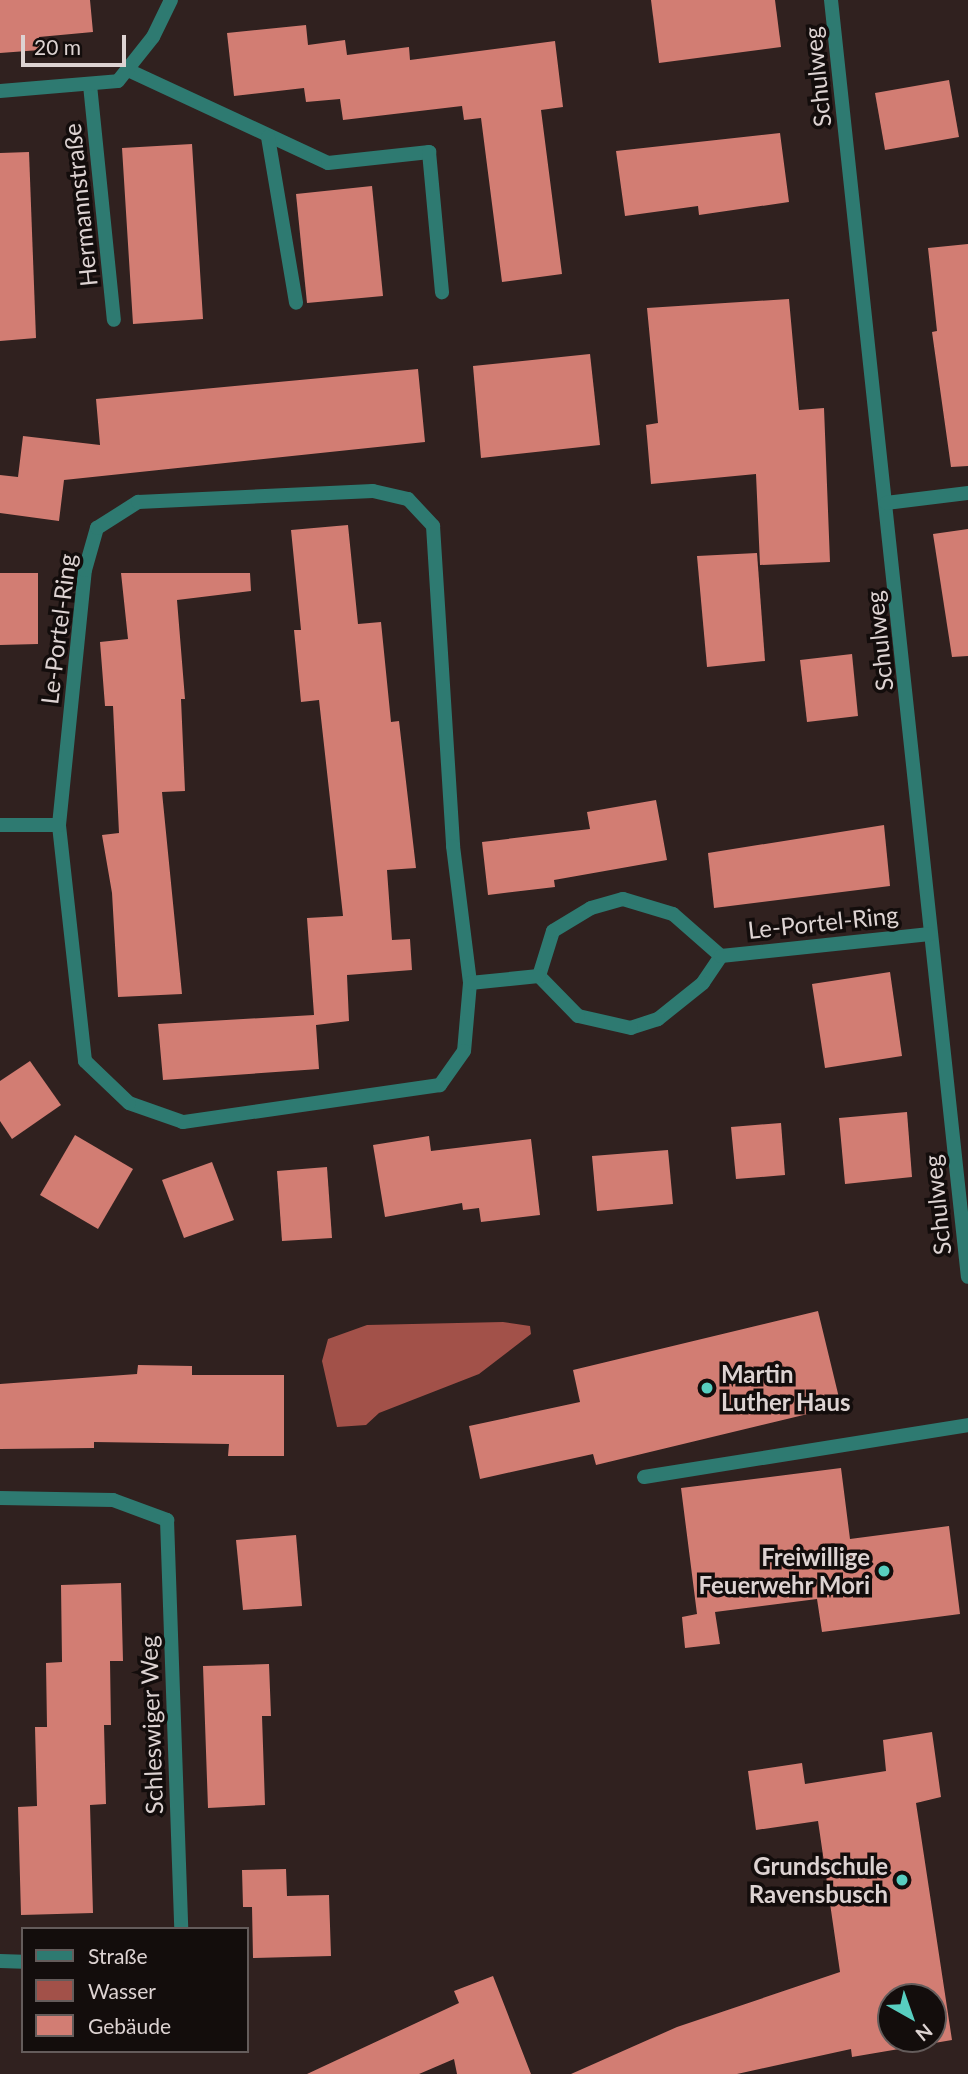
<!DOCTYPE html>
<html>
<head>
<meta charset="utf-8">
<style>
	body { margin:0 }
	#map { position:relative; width:968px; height:2074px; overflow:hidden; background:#30211f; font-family:Lato,sans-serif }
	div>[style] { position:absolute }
	.water>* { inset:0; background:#a25149 }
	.building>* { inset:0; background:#d27d73 }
	.minor>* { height:14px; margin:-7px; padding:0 7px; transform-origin:7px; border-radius:7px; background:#2e7a71 }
	.dots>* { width:19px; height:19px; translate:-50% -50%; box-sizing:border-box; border:4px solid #130d0c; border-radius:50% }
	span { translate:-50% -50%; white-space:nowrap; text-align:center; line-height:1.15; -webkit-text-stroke:7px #130d0c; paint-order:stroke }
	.street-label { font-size:24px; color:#ddd3d2 }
	.poi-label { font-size:24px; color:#ddd3d2; font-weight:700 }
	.left { translate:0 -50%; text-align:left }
	.right { translate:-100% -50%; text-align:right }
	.legend { position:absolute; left:21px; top:1927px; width:228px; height:126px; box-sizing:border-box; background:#130d0c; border:2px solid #645c5b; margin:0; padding:9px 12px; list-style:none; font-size:21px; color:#ddd3d2 }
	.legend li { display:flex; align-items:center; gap:14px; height:35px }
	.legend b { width:35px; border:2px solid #645c5b }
	.north { position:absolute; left:877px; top:1983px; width:70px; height:70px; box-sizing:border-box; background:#130d0c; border:2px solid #645c5b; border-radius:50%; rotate:140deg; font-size:19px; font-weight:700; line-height:28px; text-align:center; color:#ddd3d2 }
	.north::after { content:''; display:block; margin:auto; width:24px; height:32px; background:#58cec0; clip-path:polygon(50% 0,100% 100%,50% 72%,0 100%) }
	.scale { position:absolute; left:21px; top:35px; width:105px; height:32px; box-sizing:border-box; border:4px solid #ddd3d2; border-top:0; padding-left:9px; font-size:21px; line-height:24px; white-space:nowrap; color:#ddd3d2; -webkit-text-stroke:5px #130d0c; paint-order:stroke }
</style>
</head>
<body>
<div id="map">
	<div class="water">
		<i style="clip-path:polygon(503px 1322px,530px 1326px,531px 1334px,479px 1374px,379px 1413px,366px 1425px,337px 1427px,322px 1361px,328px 1339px,367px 1325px)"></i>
	</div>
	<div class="building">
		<i style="clip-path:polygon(0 0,90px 0,93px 32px,39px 37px,40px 50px,0 53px)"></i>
		<i style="clip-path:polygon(651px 0,775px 0,781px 47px,659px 63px)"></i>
		<i style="clip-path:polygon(306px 25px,308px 45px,345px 40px,347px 55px,409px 47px,410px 60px,555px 41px,563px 107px,541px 110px,562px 274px,502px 282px,481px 118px,464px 120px,462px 106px,343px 120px,340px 99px,306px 102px,304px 88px,234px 96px,227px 33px)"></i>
		<i style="clip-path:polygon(949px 80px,959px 137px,885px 150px,875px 93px)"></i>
		<i style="clip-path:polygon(780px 133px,789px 202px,699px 215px,698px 206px,625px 216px,616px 151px)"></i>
		<i style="clip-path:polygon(192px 144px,203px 319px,133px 324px,122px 148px)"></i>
		<i style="clip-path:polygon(29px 152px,36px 338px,0 341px,0 153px)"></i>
		<i style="clip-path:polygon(372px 186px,383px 296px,307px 303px,296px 194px)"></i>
		<i style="clip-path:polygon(968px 244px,968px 466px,951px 467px,932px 332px,937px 331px,928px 248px)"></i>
		<i style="clip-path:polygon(789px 299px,799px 410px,824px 408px,830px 562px,760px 565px,756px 474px,651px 484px,646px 425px,658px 423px,647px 308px)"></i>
		<i style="clip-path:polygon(590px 354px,600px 445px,481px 458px,473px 366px)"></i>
		<i style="clip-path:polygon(418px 369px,425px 442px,64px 480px,59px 521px,0 513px,0 475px,18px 477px,23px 436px,100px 445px,96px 399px)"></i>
		<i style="clip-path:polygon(348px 525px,358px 624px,381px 622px,391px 722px,399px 721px,416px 868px,387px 870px,392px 940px,410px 939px,412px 970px,347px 975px,349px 1021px,316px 1025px,319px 1069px,163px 1080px,158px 1024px,314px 1015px,307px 918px,343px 916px,319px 700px,301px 702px,294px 630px,301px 630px,291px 530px)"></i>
		<i style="clip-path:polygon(968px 529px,968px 656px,952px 657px,933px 534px)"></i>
		<i style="clip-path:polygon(757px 553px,765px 661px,707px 667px,697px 556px)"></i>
		<i style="clip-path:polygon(0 573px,38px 573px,38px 644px,0 645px)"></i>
		<i style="clip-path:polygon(121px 573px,250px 573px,251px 591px,177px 600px,185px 699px,181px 699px,185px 791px,162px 792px,182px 994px,118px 997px,112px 893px,102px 835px,119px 833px,113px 706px,105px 706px,100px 642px,128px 639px)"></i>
		<i style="clip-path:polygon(852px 654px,858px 716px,807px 722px,800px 660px)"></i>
		<i style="clip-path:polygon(656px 800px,667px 860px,554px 880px,555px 887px,488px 895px,482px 842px,590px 829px,587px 812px)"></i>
		<i style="clip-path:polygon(884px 825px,890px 886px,714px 908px,708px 853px)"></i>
		<i style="clip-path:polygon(890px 972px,902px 1056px,825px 1068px,812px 984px)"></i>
		<i style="clip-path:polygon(30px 1061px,61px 1105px,12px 1139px,0 1121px,0 1081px)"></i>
		<i style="clip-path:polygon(907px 1112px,912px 1177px,845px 1184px,839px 1118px)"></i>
		<i style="clip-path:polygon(781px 1123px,785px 1175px,736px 1179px,731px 1127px)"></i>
		<i style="clip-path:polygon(75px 1135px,133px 1169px,98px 1229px,40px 1195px)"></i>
		<i style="clip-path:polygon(429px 1136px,431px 1151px,531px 1139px,540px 1215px,481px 1222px,479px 1208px,463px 1210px,462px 1203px,385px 1217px,373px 1145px)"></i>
		<i style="clip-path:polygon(668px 1150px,673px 1204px,597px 1211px,592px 1156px)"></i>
		<i style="clip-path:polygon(212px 1162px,234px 1220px,184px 1238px,162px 1180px)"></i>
		<i style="clip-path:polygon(327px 1167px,332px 1238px,282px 1241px,277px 1171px)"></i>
		<i style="clip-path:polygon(818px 1311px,841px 1406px,596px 1465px,593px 1454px,480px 1479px,469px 1426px,580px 1402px,573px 1370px)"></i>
		<i style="clip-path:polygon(138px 1365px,192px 1366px,192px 1375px,284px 1375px,284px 1456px,228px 1456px,229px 1444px,94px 1442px,94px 1448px,0 1449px,0 1384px,137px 1374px)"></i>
		<i style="clip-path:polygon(841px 1468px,850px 1539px,949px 1526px,960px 1614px,822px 1632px,817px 1599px,715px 1612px,720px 1644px,685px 1648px,682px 1617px,697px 1614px,681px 1488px)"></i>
		<i style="clip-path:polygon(296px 1535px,302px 1606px,243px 1610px,236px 1540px)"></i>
		<i style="clip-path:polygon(121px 1583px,123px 1661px,110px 1661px,111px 1725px,104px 1725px,106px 1804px,90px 1805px,93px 1913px,21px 1915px,18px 1807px,37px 1806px,35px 1727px,47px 1727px,46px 1663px,62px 1662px,61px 1585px)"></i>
		<i style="clip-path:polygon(269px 1664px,271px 1716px,262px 1716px,265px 1805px,208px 1808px,203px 1666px)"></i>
		<i style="clip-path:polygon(evenodd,932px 1732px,941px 1797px,916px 1803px,952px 2040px,852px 2057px,851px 2049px,737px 2074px,571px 2074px,677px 2027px,840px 1972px,818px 1821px,756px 1830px,748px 1771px,802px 1763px,805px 1784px,886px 1771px,883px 1740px,932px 1732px,891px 1997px,933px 1997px,933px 2039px,891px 2039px,891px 1997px)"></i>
		<i style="clip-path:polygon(286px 1869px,287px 1896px,329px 1895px,331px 1956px,253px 1958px,252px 1907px,243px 1907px,242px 1870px)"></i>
		<i style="clip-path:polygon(493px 1976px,531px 2074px,457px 2074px,454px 2059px,419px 2074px,307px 2074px,459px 2003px,454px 1991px)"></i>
	</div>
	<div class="minor">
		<i style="left:831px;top:0;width:1284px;rotate:83.88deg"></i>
		<i style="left:130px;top:71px;width:218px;rotate:24.9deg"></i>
		<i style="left:328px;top:163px;width:102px;rotate:-6.2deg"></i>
		<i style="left:429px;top:152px;width:141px;rotate:84.7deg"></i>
		<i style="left:90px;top:85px;width:236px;rotate:84.2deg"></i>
		<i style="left:0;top:91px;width:118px;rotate:-4.8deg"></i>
		<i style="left:118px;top:81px;width:56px;rotate:-51.5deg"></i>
		<i style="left:153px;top:37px;width:41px;rotate:-64.1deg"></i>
		<i style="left:268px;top:137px;width:168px;rotate:80.4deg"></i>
		<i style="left:373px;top:491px;width:36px;rotate:13deg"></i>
		<i style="left:408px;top:499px;width:37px;rotate:47deg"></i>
		<i style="left:433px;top:526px;width:321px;rotate:86.4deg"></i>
		<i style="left:453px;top:846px;width:138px;rotate:82.9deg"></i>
		<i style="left:470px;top:983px;width:68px;rotate:95deg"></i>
		<i style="left:464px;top:1051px;width:42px;rotate:125.2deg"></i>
		<i style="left:440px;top:1085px;width:260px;rotate:171.8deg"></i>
		<i style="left:183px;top:1122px;width:57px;rotate:-160.6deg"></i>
		<i style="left:129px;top:1103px;width:61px;rotate:-136.3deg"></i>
		<i style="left:85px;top:1061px;width:237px;rotate:-96.3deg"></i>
		<i style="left:59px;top:825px;width:256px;rotate:-84.2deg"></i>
		<i style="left:85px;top:570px;width:44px;rotate:-74.1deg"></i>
		<i style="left:97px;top:528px;width:49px;rotate:-32.4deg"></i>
		<i style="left:138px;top:502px;width:235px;rotate:-2.7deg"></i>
		<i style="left:886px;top:503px;width:83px;rotate:-7deg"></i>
		<i style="left:0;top:825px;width:59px"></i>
		<i style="left:623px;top:899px;width:52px;rotate:16.7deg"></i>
		<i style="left:673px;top:914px;width:64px;rotate:41.2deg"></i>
		<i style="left:721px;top:956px;width:32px;rotate:124deg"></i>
		<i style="left:703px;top:983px;width:58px;rotate:141.3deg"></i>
		<i style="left:658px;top:1019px;width:28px;rotate:162deg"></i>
		<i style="left:631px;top:1028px;width:54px;rotate:-167.2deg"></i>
		<i style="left:578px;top:1016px;width:56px;rotate:-134.3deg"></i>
		<i style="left:539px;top:976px;width:47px;rotate:-72.7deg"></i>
		<i style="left:553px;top:931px;width:44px;rotate:-31.2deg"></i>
		<i style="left:591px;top:908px;width:33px;rotate:-16deg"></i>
		<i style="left:721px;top:956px;width:210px;rotate:-6deg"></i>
		<i style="left:470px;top:983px;width:69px;rotate:-5.8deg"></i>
		<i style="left:644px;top:1477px;width:328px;rotate:-9.1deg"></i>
		<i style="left:0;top:1498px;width:113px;rotate:1deg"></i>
		<i style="left:113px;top:1500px;width:58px;rotate:20.3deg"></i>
		<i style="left:167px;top:1520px;width:409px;rotate:88deg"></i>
		<i style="left:0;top:1961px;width:23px;rotate:2deg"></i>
	</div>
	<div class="dots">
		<i style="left:707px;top:1388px;background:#58cec0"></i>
		<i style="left:884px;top:1571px;background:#58cec0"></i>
		<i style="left:902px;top:1880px;background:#58cec0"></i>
	</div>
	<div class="street-label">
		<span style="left:817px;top:77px;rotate:-96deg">Schulweg</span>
		<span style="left:80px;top:205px;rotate:-96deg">Hermannstraße</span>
		<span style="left:58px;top:629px;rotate:-83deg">Le-Portel-Ring</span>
		<span style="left:879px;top:641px;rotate:-96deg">Schulweg</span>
		<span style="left:823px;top:922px;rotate:-6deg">Le-Portel-Ring</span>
		<span style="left:937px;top:1205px;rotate:-96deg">Schulweg</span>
		<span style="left:151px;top:1725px;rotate:-92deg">Schleswiger Weg</span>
	</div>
	<div class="poi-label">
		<span class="left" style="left:721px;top:1388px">Martin<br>Luther Haus</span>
		<span class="right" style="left:870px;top:1571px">Freiwillige<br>Feuerwehr Mori</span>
		<span class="right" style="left:888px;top:1880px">Grundschule<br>Ravensbusch</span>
	</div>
	<ul class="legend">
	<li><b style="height:9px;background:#2e7a71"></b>Straße</li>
	<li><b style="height:19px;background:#a25149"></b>Wasser</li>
	<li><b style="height:19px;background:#d27d73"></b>Gebäude</li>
	</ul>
	<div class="north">N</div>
	<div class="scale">20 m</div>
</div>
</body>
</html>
